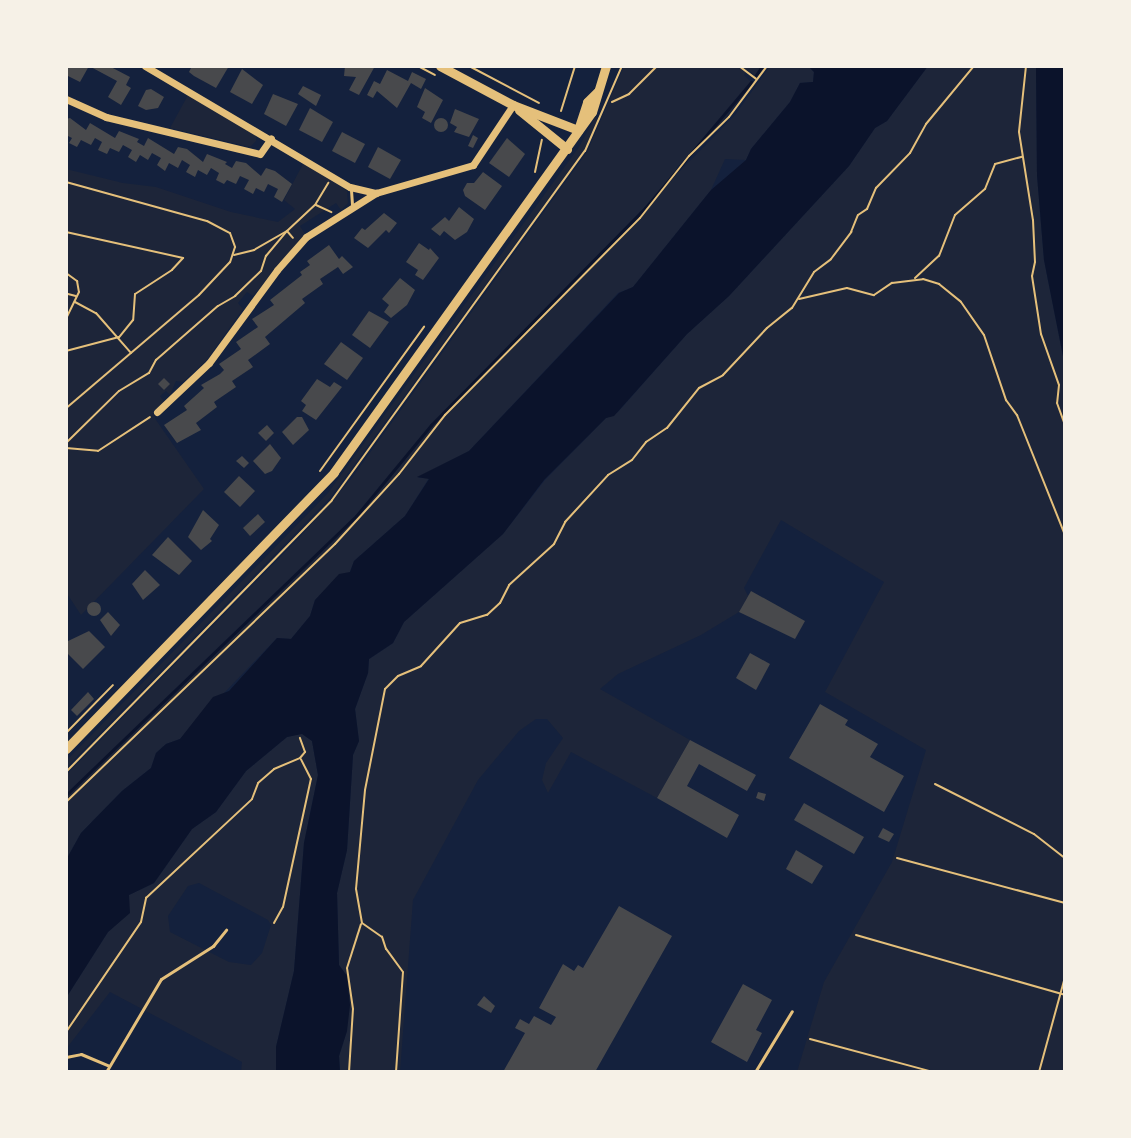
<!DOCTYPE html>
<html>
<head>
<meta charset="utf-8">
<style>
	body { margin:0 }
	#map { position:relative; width:1131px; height:1138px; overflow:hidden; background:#14213d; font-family:Manrope,sans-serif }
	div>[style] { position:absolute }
	.green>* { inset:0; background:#1d2539 }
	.water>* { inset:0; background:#0b132b }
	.stream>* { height:3px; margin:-1.5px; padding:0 1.5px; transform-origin:1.5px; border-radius:1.5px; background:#0b132b }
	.building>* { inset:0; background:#48494c }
	.round { border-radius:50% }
	.path>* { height:2px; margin:-1px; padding:0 1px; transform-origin:1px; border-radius:1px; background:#e5c07b }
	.service>* { height:3px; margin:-1.5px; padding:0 1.5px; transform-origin:1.5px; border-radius:1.5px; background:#e5c07b }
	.minor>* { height:7px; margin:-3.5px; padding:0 3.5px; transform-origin:3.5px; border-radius:3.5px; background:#e5c07b }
	.tertiary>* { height:9px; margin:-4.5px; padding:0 4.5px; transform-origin:4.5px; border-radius:4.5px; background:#e5c07b }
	span { translate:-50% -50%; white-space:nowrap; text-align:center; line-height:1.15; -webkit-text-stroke:8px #f6f1e7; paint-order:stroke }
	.frame { position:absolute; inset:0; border:68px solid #f6f1e7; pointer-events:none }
</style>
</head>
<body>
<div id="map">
	<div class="green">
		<i style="clip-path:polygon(624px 66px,764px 66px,755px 76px,748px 69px,744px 75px,752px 83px,720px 125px,676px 168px,680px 171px,735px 115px,770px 66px,808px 66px,814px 72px,813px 82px,800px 83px,790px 102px,751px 149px,746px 160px,725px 159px,711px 190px,633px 287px,618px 293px,469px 451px,418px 478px,429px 478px,405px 516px,354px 561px,350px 572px,315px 600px,310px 616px,291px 639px,277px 638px,180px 739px,166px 744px,156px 753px,151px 768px,122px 791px,81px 833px,66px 860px,66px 775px,298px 539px,351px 479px,587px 152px)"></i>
		<i style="clip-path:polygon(928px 66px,1036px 66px,1037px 175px,1044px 260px,1065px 366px,1065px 1072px,797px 1072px,824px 982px,892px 862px,926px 750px,825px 692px,884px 582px,781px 520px,744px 588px,748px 596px,739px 612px,701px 635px,618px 674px,600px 689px,690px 740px,657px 798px,571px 752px,548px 793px,542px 780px,546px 763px,563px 738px,547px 719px,536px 719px,519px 731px,478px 780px,413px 900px,400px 1072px,340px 1072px,339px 1056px,347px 1031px,347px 976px,339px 965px,337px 893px,347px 850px,353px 755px,359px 741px,355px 709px,368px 673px,369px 659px,393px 643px,404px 622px,503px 534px,545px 480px,606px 418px,618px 412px,687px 334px,729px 296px,849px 166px,875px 128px,887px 121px)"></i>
		<i style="clip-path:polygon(188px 95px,256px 134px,256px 141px,250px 147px,170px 128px)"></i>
		<i style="clip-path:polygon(595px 117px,599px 119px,584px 150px,330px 498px,66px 768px,66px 761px,328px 493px,579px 147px)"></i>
		<i style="clip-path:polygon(304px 162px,347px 191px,348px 203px,341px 210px,336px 203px,300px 226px,305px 234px,253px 296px,247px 292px,238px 303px,243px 309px,206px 361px,183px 382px,176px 381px,170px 395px,166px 391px,160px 396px,164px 401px,153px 412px,156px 420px,204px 489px,81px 615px,66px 592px,66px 169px,123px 183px,156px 187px,231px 212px,278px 222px,295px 209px,284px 200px)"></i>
		<i style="clip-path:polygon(evenodd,302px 733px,312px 741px,318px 775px,304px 843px,294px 971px,276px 1047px,276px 1072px,241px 1072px,242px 1062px,110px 992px,66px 1049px,66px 998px,108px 932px,129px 913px,129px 895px,154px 883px,192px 829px,216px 812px,246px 771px,287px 737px,302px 733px,199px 883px,268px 920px,271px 925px,262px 953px,251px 965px,229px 962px,170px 932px,168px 916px,188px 886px,199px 883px)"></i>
	</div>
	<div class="water">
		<i style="clip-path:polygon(808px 66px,928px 66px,887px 121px,875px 128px,849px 166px,729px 296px,687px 334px,614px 416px,606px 418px,544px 480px,503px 534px,404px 622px,393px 643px,369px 659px,368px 673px,355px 709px,359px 741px,353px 755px,347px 850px,337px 893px,339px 965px,347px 976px,350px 1005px,347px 1031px,339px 1056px,340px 1072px,276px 1072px,276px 1047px,294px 971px,304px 843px,318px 775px,312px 741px,302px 734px,287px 737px,246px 771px,216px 812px,192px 829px,154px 883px,129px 895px,130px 913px,108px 932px,66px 998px,66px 860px,81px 833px,122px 791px,151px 768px,156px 753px,166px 744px,180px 739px,213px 697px,229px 691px,277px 638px,291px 639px,310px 616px,315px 600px,339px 574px,350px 572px,354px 561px,405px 516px,429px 479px,417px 477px,469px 451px,619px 293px,633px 287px,711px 190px,746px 160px,751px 149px,790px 102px,800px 83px,813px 82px,814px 72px)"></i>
		<i style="clip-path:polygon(1036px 66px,1065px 66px,1065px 366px,1044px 260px,1037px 175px)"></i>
	</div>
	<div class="stream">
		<i style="left:756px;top:75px;width:11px;rotate:-56deg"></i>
		<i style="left:66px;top:795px;width:402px;rotate:-43.9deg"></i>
		<i style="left:356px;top:516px;width:118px;rotate:-50.5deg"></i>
		<i style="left:431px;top:425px;width:305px;rotate:-45.4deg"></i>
		<i style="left:645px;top:208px;width:165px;rotate:-49.9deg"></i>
	</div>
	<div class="building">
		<i style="clip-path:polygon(66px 66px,109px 66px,130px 77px,126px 85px,131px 88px,121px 105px,108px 97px,117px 81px,89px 66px,80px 82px,66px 75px)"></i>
		<i style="clip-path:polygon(192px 66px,229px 66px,216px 88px,194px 76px,189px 72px)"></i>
		<i style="clip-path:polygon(345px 66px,375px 66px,359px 95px,349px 90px,356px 77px,344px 76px)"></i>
		<i style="clip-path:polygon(242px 69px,263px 85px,252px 104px,230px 92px)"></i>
		<i style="clip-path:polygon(387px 70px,408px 81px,412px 72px,426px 79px,421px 89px,411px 83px,397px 108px,377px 91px,373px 98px,367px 95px,374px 81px,380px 84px)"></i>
		<i style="clip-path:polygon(303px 86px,321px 95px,316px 106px,298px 94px)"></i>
		<i style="clip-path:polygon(425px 88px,443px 100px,431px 123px,422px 118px,425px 112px,417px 107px)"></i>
		<i style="clip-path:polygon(151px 89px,164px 97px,158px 108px,146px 110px,138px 106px,146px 90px)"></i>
		<i style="clip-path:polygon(273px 94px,298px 104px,286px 126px,264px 114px)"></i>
		<i style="clip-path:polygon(310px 108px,333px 122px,322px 142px,299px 130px)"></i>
		<i style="clip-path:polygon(455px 109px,479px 119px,469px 137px,454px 132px,457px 127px,450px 123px)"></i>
		<i style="clip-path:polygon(70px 118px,86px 130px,90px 123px,115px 138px,119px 131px,139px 139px,137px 142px,144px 146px,148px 138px,174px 154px,178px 147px,187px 149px,203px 162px,207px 154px,227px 162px,225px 164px,232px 168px,236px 161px,246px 163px,261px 176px,266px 168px,275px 171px,292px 184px,282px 202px,274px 197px,278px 189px,268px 184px,264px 192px,256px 188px,253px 194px,244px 189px,249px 180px,240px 176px,236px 184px,227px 180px,224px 184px,216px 180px,219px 173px,211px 168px,207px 175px,198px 170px,195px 177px,186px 172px,190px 165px,182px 160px,178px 168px,169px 163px,165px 171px,157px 165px,161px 158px,152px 153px,148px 160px,140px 155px,136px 162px,128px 157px,132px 150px,123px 145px,119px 152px,110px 148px,107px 154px,98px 150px,102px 142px,95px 138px,91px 145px,81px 140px,77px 147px,69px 143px,72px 138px,66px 135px,66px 119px)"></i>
		<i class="round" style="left:434px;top:118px;width:14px;height:14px"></i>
		<i style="clip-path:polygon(342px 132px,365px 144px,355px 163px,332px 151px)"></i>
		<i style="clip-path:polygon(473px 135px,478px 138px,473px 148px,468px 146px)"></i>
		<i style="clip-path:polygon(507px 138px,525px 154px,509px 177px,489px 163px)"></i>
		<i style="clip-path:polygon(378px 147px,401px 160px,390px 179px,368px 167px)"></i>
		<i style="clip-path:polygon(483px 172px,502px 186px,485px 210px,465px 196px,463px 190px,467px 183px,474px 183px)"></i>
		<i style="clip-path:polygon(459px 207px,474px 219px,467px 232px,455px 240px,444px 231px,440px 236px,431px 229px,445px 217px,449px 221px)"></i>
		<i style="clip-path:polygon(384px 213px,397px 223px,389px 233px,386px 230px,368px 248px,354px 238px,362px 228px,365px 230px)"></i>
		<i style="clip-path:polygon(419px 243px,429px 250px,430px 248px,439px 258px,423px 280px,415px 275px,418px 270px,406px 262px)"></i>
		<i style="clip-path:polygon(329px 245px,339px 259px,342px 256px,353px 267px,343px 274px,338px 267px,320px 279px,323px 284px,302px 299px,305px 303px,265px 337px,270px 344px,248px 360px,253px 367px,232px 381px,236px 387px,214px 402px,217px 407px,196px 423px,201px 430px,177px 443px,164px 425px,187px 410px,184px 406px,204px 388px,201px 385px,220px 374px,224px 370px,219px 364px,241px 349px,236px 342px,258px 327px,252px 319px,274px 305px,270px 300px,302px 275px,300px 272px,310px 265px,307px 261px)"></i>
		<i style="clip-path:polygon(400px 278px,415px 290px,407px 305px,391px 318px,384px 312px,389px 305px,382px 299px)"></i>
		<i style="clip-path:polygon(369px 311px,389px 322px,370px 348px,352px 335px)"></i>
		<i style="clip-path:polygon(341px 342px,363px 358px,347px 380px,324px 364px)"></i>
		<i style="clip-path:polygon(164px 378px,170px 384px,164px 390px,158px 384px)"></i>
		<i style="clip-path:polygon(317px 379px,330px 387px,334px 382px,342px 387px,316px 420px,302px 411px,306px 405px,301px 401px)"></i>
		<i style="clip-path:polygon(297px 417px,302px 417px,309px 430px,293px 445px,282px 432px)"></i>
		<i style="clip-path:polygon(267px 425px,274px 433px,266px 441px,258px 433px)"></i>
		<i style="clip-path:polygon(270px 444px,281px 458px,272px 471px,265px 474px,253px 461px)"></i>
		<i style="clip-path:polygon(242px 456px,249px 463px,244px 468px,236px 461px)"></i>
		<i style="clip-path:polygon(239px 476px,255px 491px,240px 507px,224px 492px)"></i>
		<i style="clip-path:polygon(203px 510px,219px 525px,210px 539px,212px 541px,201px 550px,188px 537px)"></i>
		<i style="clip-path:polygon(258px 514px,265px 522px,250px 536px,243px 528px)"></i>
		<i style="clip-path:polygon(168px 537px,192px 561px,179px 575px,152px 555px)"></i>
		<i style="clip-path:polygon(145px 570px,160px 585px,143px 600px,132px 584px)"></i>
		<i style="clip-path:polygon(751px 591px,805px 621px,795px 639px,739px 612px)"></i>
		<i class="round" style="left:87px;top:602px;width:14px;height:14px"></i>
		<i style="clip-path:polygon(108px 612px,120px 625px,111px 636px,100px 620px)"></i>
		<i style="clip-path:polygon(89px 631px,105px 647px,83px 669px,66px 652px,66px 642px)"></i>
		<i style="clip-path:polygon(750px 653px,770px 664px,756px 690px,736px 678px)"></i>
		<i style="clip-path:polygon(88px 692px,94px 699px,77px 716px,71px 710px)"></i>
		<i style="clip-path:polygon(820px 704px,848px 720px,845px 725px,878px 744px,870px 757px,904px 776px,884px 812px,789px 758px)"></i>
		<i style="clip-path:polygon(690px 740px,756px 775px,747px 791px,699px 764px,687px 786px,739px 815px,727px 838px,657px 798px)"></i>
		<i style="clip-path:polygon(758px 792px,766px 794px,764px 801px,756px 798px)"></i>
		<i style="clip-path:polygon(804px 803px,864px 837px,854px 854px,794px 820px)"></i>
		<i style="clip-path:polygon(883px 828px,894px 834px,889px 842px,878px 837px)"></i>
		<i style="clip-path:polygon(796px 850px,823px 866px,812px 884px,786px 869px)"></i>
		<i style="clip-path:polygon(619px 906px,672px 936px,595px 1072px,503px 1072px,525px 1033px,515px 1028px,520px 1019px,529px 1024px,534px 1016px,551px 1025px,556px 1017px,539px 1008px,563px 964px,574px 971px,578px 965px,583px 968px)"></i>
		<i style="clip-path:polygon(743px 984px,772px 1000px,756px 1030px,762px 1033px,747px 1062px,711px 1042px)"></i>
		<i style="clip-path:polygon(484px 996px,495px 1006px,491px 1013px,477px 1005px)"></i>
	</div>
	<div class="path">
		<i style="left:418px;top:66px;width:19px;rotate:28deg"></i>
		<i style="left:469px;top:66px;width:79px;rotate:27.9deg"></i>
		<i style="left:739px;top:66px;width:21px;rotate:37deg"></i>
		<i style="left:1026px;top:66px;width:66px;rotate:96.1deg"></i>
		<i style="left:1019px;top:132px;width:89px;rotate:81deg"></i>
		<i style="left:1033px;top:220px;width:42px;rotate:87.3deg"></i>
		<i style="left:1035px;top:262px;width:14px;rotate:102deg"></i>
		<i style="left:1032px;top:276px;width:59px;rotate:81.2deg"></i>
		<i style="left:1041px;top:334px;width:54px;rotate:70.6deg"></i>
		<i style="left:1059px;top:385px;width:18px;rotate:96deg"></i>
		<i style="left:1057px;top:403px;width:23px;rotate:70deg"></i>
		<i style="left:612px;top:102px;width:19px;rotate:-25deg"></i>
		<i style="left:629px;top:94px;width:40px;rotate:-45deg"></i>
		<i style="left:561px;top:111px;width:47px;rotate:-72.7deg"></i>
		<i style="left:535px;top:172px;width:33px;rotate:-78deg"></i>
		<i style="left:66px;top:182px;width:146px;rotate:15.5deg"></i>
		<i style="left:207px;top:221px;width:26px;rotate:28deg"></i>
		<i style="left:230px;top:233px;width:15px;rotate:70deg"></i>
		<i style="left:235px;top:247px;width:16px;rotate:108deg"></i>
		<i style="left:230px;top:262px;width:45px;rotate:133.2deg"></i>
		<i style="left:199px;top:295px;width:175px;rotate:139.6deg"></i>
		<i style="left:316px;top:205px;width:17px;rotate:25deg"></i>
		<i style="left:66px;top:232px;width:120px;rotate:12.5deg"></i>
		<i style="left:183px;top:258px;width:16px;rotate:133deg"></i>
		<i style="left:172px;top:270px;width:44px;rotate:147deg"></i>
		<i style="left:135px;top:294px;width:26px;rotate:94deg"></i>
		<i style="left:133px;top:320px;width:22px;rotate:129deg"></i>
		<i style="left:119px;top:337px;width:55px;rotate:165.2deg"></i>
		<i style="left:234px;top:255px;width:21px;rotate:-14deg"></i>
		<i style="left:254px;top:250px;width:38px;rotate:-30deg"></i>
		<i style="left:287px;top:231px;width:38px;rotate:-43deg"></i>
		<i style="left:315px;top:205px;width:26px;rotate:-59deg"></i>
		<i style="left:66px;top:273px;width:14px;rotate:36deg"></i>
		<i style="left:77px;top:281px;width:11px;rotate:80deg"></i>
		<i style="left:79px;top:292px;width:30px;rotate:116deg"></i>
		<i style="left:915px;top:278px;width:33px;rotate:-43deg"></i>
		<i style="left:939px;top:256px;width:44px;rotate:-68.7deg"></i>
		<i style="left:955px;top:215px;width:40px;rotate:-41deg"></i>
		<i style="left:985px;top:189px;width:27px;rotate:-68deg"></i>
		<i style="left:995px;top:164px;width:28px;rotate:-15deg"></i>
		<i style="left:68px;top:294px;width:8px;rotate:14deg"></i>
		<i style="left:799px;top:299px;width:49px;rotate:-12.9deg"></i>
		<i style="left:847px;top:288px;width:28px;rotate:15deg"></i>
		<i style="left:874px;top:295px;width:22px;rotate:-34deg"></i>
		<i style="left:892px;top:283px;width:31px;rotate:-7deg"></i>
		<i style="left:923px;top:279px;width:17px;rotate:17deg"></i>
		<i style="left:939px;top:284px;width:28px;rotate:39deg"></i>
		<i style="left:961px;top:302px;width:40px;rotate:55.1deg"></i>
		<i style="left:984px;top:335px;width:69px;rotate:71.3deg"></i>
		<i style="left:1006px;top:400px;width:19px;rotate:54deg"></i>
		<i style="left:1017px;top:415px;width:129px;rotate:68.2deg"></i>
		<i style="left:75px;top:302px;width:24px;rotate:28deg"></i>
		<i style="left:96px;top:313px;width:53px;rotate:48.8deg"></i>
		<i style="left:66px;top:443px;width:74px;rotate:-44.5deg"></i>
		<i style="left:119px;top:391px;width:35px;rotate:-31deg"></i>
		<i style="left:149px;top:373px;width:15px;rotate:-62deg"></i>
		<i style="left:156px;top:360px;width:82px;rotate:-41.1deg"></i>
		<i style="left:218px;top:306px;width:20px;rotate:-30deg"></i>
		<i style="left:235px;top:296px;width:36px;rotate:-44deg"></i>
		<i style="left:261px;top:271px;width:16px;rotate:-72deg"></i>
		<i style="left:266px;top:256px;width:33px;rotate:-50deg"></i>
		<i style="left:287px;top:231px;width:9px;rotate:49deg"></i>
		<i style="left:66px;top:448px;width:32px;rotate:5deg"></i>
		<i style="left:98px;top:451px;width:62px;rotate:-33.2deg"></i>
		<i style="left:320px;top:471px;width:178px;rotate:-54.2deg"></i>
		<i style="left:66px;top:733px;width:67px;rotate:-45.6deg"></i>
		<i style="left:66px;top:772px;width:380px;rotate:-45.6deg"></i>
		<i style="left:332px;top:500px;width:431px;rotate:-54.1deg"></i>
		<i style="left:585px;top:151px;width:93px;rotate:-66.5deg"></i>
		<i style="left:935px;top:784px;width:111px;rotate:26.8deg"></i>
		<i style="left:1034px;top:834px;width:39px;rotate:38deg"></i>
		<i style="left:66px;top:802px;width:373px;rotate:-43.8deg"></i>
		<i style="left:335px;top:544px;width:95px;rotate:-47.6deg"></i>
		<i style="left:399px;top:474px;width:75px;rotate:-52.1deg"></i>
		<i style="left:445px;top:415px;width:277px;rotate:-45.3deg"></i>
		<i style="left:640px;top:218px;width:79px;rotate:-51.7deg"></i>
		<i style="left:689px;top:156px;width:56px;rotate:-44.3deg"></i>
		<i style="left:729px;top:117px;width:64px;rotate:-53.3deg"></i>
		<i style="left:897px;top:858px;width:174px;rotate:15deg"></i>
		<i style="left:274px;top:923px;width:18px;rotate:-61deg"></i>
		<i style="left:283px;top:907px;width:131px;rotate:-77.7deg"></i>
		<i style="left:311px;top:779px;width:22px;rotate:-117deg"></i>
		<i style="left:856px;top:935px;width:217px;rotate:16deg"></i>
		<i style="left:66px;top:1032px;width:133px;rotate:-55.7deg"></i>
		<i style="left:141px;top:922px;width:25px;rotate:-78deg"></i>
		<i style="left:146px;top:898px;width:145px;rotate:-43deg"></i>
		<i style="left:252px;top:799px;width:17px;rotate:-69deg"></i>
		<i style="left:258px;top:783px;width:21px;rotate:-41deg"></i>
		<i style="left:274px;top:769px;width:28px;rotate:-23deg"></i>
		<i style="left:300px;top:758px;width:8px;rotate:-50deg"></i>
		<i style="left:305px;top:752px;width:15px;rotate:-110deg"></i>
		<i style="left:810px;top:1039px;width:127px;rotate:15deg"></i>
		<i style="left:349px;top:1072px;width:63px;rotate:-86.4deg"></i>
		<i style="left:353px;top:1009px;width:41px;rotate:-98.3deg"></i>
		<i style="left:347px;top:968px;width:46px;rotate:-72.3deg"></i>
		<i style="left:396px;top:1072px;width:100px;rotate:-86deg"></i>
		<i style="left:403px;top:972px;width:29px;rotate:-126deg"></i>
		<i style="left:386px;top:949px;width:13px;rotate:-108deg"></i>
		<i style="left:382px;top:937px;width:24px;rotate:-145deg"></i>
		<i style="left:362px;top:923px;width:35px;rotate:-100deg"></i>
		<i style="left:356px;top:889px;width:99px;rotate:-84.8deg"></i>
		<i style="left:365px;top:790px;width:103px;rotate:-78.8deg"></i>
		<i style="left:385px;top:689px;width:18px;rotate:-45deg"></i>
		<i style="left:398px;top:676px;width:25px;rotate:-23deg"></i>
		<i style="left:421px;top:666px;width:58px;rotate:-47.8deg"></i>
		<i style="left:460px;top:623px;width:28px;rotate:-17deg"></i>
		<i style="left:487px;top:615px;width:18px;rotate:-43deg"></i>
		<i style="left:500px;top:603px;width:20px;rotate:-63deg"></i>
		<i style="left:509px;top:585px;width:61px;rotate:-42.3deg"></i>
		<i style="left:554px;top:544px;width:25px;rotate:-63deg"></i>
		<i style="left:565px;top:522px;width:64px;rotate:-47.5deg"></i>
		<i style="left:608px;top:475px;width:28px;rotate:-32deg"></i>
		<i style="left:632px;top:460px;width:23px;rotate:-52deg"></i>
		<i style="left:646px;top:442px;width:25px;rotate:-34deg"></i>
		<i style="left:667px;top:428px;width:51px;rotate:-51.3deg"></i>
		<i style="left:699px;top:388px;width:27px;rotate:-28deg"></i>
		<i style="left:723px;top:375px;width:64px;rotate:-46.9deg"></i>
		<i style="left:767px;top:328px;width:32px;rotate:-39deg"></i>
		<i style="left:792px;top:308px;width:42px;rotate:-58.6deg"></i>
		<i style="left:814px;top:272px;width:21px;rotate:-37deg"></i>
		<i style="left:831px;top:259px;width:34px;rotate:-53deg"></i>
		<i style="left:851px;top:232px;width:18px;rotate:-68deg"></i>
		<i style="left:858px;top:215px;width:11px;rotate:-34deg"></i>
		<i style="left:867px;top:209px;width:23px;rotate:-67deg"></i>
		<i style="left:876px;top:188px;width:49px;rotate:-45.8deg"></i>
		<i style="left:910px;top:153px;width:33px;rotate:-61deg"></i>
		<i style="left:926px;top:124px;width:75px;rotate:-50.4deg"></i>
		<i style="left:1039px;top:1072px;width:98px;rotate:-74.7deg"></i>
	</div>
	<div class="service">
		<i style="left:351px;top:190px;width:16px;rotate:86deg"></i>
		<i style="left:66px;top:1057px;width:15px;rotate:-11deg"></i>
		<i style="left:81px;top:1054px;width:30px;rotate:23deg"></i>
		<i style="left:106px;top:1072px;width:108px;rotate:-59.4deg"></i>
		<i style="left:161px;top:979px;width:62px;rotate:-32.4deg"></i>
		<i style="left:213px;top:946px;width:21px;rotate:-51deg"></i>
		<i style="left:755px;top:1072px;width:71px;rotate:-58.8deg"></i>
	</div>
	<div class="minor">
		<i style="left:145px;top:66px;width:238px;rotate:30.6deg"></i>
		<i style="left:350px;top:187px;width:27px;rotate:13deg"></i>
		<i style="left:66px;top:99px;width:44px;rotate:24.2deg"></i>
		<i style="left:106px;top:117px;width:158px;rotate:13.5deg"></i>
		<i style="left:260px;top:154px;width:19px;rotate:-55deg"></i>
		<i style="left:157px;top:412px;width:71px;rotate:-43.3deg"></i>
		<i style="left:209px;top:363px;width:115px;rotate:-53.8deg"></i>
		<i style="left:277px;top:270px;width:44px;rotate:-48.7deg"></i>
		<i style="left:306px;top:237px;width:83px;rotate:-32.2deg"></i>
		<i style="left:376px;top:193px;width:101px;rotate:-16.1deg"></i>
		<i style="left:473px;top:165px;width:72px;rotate:-56.3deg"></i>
	</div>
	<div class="tertiary">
		<i style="left:440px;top:66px;width:83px;rotate:28.1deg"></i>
		<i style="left:513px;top:105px;width:70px;rotate:21deg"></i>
		<i style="left:519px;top:110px;width:62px;rotate:39.1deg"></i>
		<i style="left:579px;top:127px;width:26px;rotate:-72deg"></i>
		<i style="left:587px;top:102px;width:14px;rotate:-45deg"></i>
		<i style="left:66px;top:749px;width:385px;rotate:-45.9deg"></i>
		<i style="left:334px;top:472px;width:443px;rotate:-54.4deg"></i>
		<i style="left:592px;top:112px;width:48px;rotate:-73.1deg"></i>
	</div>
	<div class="frame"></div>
</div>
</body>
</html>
